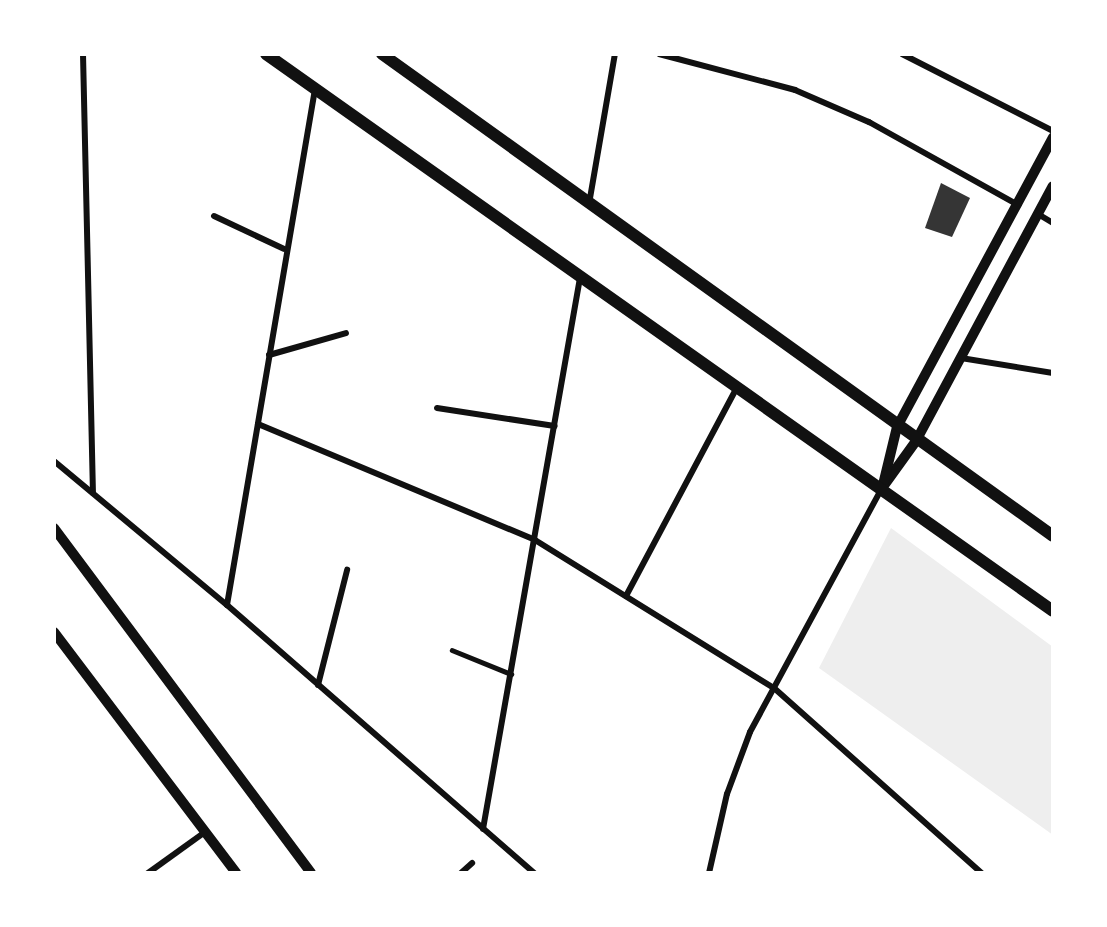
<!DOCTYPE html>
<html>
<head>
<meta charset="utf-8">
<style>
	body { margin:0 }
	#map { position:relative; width:1107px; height:927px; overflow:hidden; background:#fff; font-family:"PT Sans Narrow",sans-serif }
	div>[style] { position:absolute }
	.green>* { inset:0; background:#eee }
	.building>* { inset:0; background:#353535 }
	.service>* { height:4.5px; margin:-2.25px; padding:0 2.25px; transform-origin:2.25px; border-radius:2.25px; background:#111 }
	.minor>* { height:6px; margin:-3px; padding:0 3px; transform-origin:3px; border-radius:3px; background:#111 }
	.tertiary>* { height:10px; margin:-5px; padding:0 5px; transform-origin:5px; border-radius:5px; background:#111 }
	.secondary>* { height:12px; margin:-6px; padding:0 6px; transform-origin:6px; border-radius:6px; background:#111 }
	span { translate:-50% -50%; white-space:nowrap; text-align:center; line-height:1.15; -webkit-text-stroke:5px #fff; paint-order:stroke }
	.frame { position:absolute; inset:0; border:56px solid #fff; pointer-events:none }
</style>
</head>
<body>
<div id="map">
	<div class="green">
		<i style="clip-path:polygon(891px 528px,1053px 647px,1053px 835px,819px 668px)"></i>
	</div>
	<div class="building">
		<i style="clip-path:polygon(941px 183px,970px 198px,952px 237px,925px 228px)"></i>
	</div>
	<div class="service">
		<i style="left:452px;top:650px;width:64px;rotate:22.1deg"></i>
	</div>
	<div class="minor">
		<i style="left:83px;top:54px;width:439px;rotate:88.7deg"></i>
		<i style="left:659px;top:54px;width:141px;rotate:14.8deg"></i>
		<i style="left:795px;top:90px;width:81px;rotate:23.4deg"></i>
		<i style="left:869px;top:122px;width:171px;rotate:29.1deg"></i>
		<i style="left:902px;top:54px;width:169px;rotate:27deg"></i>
		<i style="left:589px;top:204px;width:152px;rotate:-80.2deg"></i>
		<i style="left:1038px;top:214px;width:17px;rotate:31deg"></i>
		<i style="left:214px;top:216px;width:77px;rotate:25.2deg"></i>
		<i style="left:269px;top:355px;width:80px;rotate:-15.9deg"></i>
		<i style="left:961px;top:358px;width:93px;rotate:9.3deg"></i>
		<i style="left:437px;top:408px;width:119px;rotate:8.7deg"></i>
		<i style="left:258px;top:424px;width:300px;rotate:22.7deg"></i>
		<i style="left:535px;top:540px;width:281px;rotate:31.8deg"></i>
		<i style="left:774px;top:688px;width:278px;rotate:41.7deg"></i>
		<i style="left:54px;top:461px;width:225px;rotate:39.8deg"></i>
		<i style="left:227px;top:605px;width:408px;rotate:41.1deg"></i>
		<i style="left:626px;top:596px;width:237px;rotate:-62deg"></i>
		<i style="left:227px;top:605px;width:523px;rotate:-80.32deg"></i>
		<i style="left:318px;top:685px;width:119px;rotate:-75.8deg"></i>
		<i style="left:483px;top:829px;width:559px;rotate:-80.02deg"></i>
		<i style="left:148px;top:873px;width:70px;rotate:-35.7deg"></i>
		<i style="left:461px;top:873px;width:15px;rotate:-42deg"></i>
		<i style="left:709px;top:873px;width:81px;rotate:-77.2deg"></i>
		<i style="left:727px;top:794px;width:66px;rotate:-69.6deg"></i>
		<i style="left:750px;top:732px;width:275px;rotate:-61.6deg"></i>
	</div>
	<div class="tertiary">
		<i style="left:885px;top:484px;width:53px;rotate:-54.2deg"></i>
		<i style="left:916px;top:441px;width:289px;rotate:-61.8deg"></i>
		<i style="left:882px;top:489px;width:64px;rotate:-76.4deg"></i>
		<i style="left:897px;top:427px;width:329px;rotate:-61.7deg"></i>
		<i style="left:54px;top:528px;width:430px;rotate:53.3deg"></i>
		<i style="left:54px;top:632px;width:302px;rotate:52.9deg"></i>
	</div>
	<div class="secondary">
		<i style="left:266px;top:54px;width:964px;rotate:35.29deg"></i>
		<i style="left:382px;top:54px;width:826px;rotate:35.69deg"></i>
	</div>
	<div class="frame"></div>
</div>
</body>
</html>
